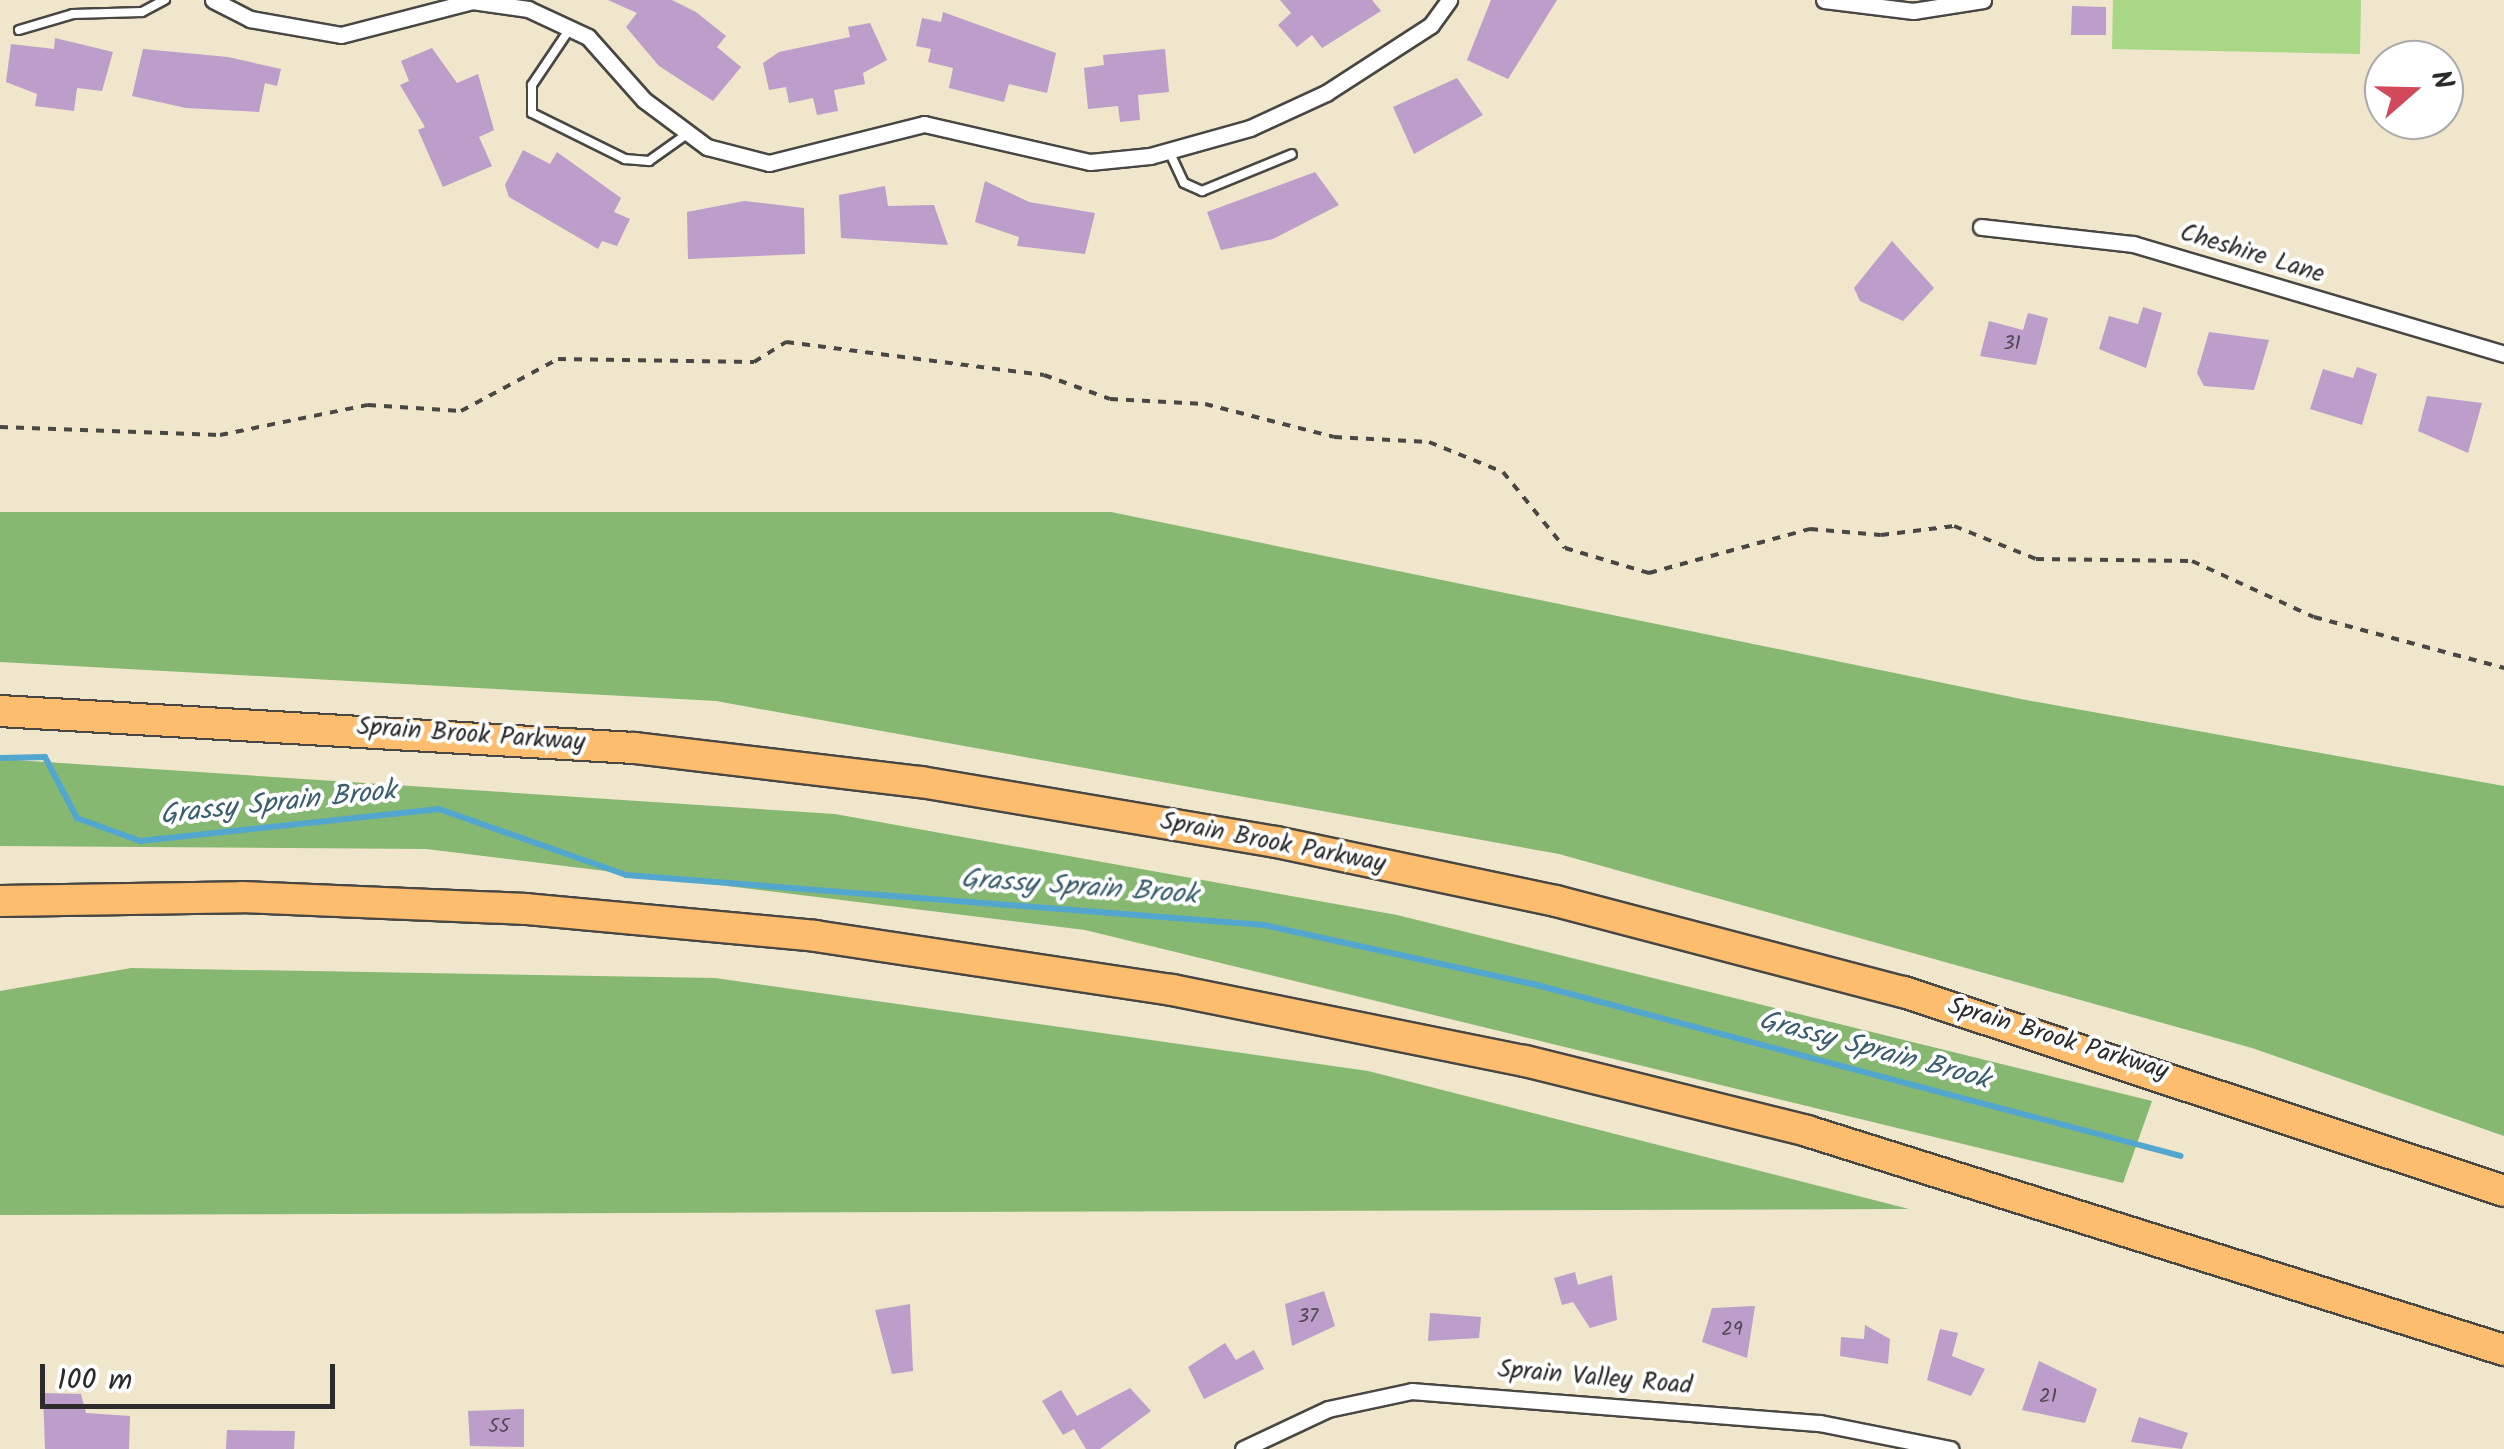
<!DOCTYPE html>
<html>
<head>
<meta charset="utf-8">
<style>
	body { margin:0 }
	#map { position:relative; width:2504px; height:1449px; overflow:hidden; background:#efe6cb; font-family:Kalam,sans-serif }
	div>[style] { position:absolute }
	.green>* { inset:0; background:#a8d785 }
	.forest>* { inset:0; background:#86b872 }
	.stream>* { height:6px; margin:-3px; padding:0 3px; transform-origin:3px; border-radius:3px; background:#53a7cf }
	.building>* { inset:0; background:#bd9dca }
	.path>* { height:4px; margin-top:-2px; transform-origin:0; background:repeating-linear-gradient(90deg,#484743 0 8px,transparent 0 16px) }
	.roads { filter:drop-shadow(2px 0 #484743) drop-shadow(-2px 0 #484743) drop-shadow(0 2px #484743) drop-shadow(0 -2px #484743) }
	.service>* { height:8px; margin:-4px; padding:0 4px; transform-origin:4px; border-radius:4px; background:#fff }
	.minor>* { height:15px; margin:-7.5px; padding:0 7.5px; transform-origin:7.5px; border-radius:7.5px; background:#fff }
	.motorway>* { height:30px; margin:-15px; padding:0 15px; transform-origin:15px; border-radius:15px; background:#fcbd6f }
	span { translate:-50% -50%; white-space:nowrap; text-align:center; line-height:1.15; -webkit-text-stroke:8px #fff; paint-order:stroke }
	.number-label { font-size:20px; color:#504853 }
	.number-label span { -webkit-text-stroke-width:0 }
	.street-label { font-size:25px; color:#2b2b2b }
	.water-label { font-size:28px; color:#3b5d6d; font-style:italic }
	.north { position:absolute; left:2364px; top:40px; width:100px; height:100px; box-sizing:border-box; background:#fff; border:2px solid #aaa; border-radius:50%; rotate:70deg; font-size:28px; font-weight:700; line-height:40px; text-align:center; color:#2b2b2b }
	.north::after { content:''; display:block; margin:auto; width:35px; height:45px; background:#d1495b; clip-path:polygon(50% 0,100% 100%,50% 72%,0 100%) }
	.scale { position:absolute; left:40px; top:1364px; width:295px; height:45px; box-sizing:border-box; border:5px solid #2b2b2b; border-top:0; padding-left:12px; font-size:30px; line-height:35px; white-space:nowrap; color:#2b2b2b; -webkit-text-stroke:8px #fff; paint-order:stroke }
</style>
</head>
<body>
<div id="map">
	<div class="green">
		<i style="clip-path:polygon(2113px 0,2361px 0,2360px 54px,2112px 49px)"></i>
	</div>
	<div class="forest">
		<i style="clip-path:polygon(0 512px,1111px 512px,2026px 700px,2504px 786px,2504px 1136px,2252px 1048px,1559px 854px,716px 701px,0 662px)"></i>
		<i style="clip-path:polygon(0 759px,835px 814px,1397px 915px,2152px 1101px,2123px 1183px,1085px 930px,426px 849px,0 846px)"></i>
		<i style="clip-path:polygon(131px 968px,715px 978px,1368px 1071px,1909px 1209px,0 1215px,0 991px)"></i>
	</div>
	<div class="stream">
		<i style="left:0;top:758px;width:45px;rotate:-1.3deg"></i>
		<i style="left:45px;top:757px;width:69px;rotate:62.3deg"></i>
		<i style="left:77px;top:818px;width:67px;rotate:20.1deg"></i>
		<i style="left:140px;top:841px;width:301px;rotate:-6.1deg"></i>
		<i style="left:439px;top:809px;width:198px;rotate:19.4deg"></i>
		<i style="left:626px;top:875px;width:640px;rotate:4.48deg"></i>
		<i style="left:1264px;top:925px;width:275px;rotate:12.4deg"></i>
		<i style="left:1533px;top:984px;width:670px;rotate:14.87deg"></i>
	</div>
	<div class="building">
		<i style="clip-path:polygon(608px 0,672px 0,696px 12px,726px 36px,717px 47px,741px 67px,713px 101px,659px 66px,626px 27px,637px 13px)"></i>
		<i style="clip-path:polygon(1280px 0,1372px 0,1381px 11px,1322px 48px,1312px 35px,1297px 47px,1278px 25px,1291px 13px)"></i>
		<i style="clip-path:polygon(1491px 0,1557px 0,1508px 79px,1467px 60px)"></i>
		<i style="clip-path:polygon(2072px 6px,2106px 7px,2106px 35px,2071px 35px)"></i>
		<i style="clip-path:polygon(943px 12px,1056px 53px,1047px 93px,1009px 84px,1004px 102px,949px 88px,953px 68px,928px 62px,931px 49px,916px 46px,922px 18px,941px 22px)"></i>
		<i style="clip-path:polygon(870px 23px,887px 60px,863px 73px,865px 84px,834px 90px,838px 111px,817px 115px,813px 98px,789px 103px,786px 87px,769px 90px,763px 63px,779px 52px,850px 37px,848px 27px)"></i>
		<i style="clip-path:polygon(55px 38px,113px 52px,102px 91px,77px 88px,74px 111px,35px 106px,37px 94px,6px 82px,11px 44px,54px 49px)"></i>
		<i style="clip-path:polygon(432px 48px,457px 83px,478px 74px,494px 130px,479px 137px,492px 166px,443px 187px,418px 130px,425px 127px,400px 85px,409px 81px,401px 61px)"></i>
		<i style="clip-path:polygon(143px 49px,228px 57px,281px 69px,277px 86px,265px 83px,259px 112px,186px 108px,132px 96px)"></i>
		<i style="clip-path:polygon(1165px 49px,1169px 92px,1138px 95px,1140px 120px,1120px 122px,1118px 106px,1088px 109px,1084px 68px,1104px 65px,1103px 55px)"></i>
		<i style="clip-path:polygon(1457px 78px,1483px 115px,1414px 154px,1393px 107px)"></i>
		<i style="clip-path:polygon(523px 150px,550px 164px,557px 152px,621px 198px,614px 212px,630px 219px,617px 246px,602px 241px,598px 249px,509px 197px,505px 185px)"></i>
		<i style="clip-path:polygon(1315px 172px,1339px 205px,1273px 239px,1221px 250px,1207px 212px)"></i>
		<i style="clip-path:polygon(985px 181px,1029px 202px,1095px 213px,1085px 254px,1017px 246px,1019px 237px,975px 222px)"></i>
		<i style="clip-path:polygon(885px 186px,888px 206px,934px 205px,948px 245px,841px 238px,839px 195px)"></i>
		<i style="clip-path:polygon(744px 201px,804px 208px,805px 254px,688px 259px,687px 212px)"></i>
		<i style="clip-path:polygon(1892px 241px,1934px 288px,1903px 321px,1860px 301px,1854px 288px)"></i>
		<i style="clip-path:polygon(2143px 307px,2162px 313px,2146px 368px,2099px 349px,2109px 316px,2138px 324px)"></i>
		<i style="clip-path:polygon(2028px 313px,2048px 318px,2036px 365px,1980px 356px,1989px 321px,2023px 330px)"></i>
		<i style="clip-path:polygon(2209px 332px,2269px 340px,2254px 390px,2204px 386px,2197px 373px)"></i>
		<i style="clip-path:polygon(2357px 367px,2377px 374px,2362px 425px,2310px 409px,2323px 369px,2353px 378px)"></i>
		<i style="clip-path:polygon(2427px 396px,2482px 403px,2468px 453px,2418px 431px)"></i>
		<i style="clip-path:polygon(1575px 1272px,1578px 1285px,1612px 1275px,1617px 1320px,1590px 1328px,1573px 1302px,1562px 1305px,1554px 1278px)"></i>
		<i style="clip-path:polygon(1324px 1291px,1335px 1326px,1292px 1346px,1285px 1304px)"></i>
		<i style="clip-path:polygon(910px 1304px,913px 1371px,892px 1374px,875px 1310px)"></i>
		<i style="clip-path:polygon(1755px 1306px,1747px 1358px,1702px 1342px,1712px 1308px)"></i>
		<i style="clip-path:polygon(1430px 1313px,1481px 1317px,1479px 1338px,1428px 1341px)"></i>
		<i style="clip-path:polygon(1865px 1325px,1890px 1339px,1888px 1364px,1840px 1356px,1841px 1337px,1864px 1339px)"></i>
		<i style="clip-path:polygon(1940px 1329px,1958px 1333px,1952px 1356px,1985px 1369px,1971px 1396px,1927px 1380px)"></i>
		<i style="clip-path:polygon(1225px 1343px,1236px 1360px,1254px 1350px,1264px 1369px,1204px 1399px,1188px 1367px)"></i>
		<i style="clip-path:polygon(2039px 1361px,2097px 1389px,2085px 1423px,2022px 1410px)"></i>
		<i style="clip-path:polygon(1130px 1388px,1151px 1411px,1100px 1449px,1086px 1449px,1074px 1429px,1063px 1435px,1042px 1401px,1061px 1390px,1077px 1416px)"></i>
		<i style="clip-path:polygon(43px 1393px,81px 1394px,86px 1413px,130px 1416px,129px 1449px,45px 1449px)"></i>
		<i style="clip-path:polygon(524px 1409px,524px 1447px,470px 1446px,468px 1411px)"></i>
		<i style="clip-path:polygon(2139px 1417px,2188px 1433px,2182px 1449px,2131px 1442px)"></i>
		<i style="clip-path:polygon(227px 1430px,295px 1431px,294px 1449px,226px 1449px)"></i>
	</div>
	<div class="path">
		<i style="left:0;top:427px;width:220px;rotate:2.1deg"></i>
		<i style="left:220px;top:435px;width:151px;rotate:-11.5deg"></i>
		<i style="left:368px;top:405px;width:93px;rotate:3.7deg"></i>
		<i style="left:461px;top:411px;width:110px;rotate:-28.2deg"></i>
		<i style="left:558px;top:359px;width:196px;rotate:0.9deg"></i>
		<i style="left:754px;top:362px;width:38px;rotate:-32deg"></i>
		<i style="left:786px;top:342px;width:260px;rotate:7.3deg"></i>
		<i style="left:1044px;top:375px;width:70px;rotate:20deg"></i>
		<i style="left:1110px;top:399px;width:95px;rotate:3deg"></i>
		<i style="left:1205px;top:404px;width:133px;rotate:14.3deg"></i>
		<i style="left:1334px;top:437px;width:95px;rotate:3deg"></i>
		<i style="left:1429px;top:442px;width:80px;rotate:22.1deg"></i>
		<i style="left:1503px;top:472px;width:98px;rotate:50.8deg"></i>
		<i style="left:1565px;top:548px;width:88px;rotate:16.6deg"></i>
		<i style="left:1649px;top:573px;width:167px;rotate:-15.3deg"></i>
		<i style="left:1810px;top:529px;width:71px;rotate:4.8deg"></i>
		<i style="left:1881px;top:535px;width:74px;rotate:-7deg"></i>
		<i style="left:1954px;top:526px;width:88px;rotate:21.9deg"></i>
		<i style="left:2036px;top:559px;width:156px;rotate:0.7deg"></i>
		<i style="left:2192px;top:561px;width:134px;rotate:24.7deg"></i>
		<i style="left:2314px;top:617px;width:197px;rotate:15deg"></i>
	</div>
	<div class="roads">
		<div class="service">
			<i style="left:571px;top:27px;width:70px;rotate:123.9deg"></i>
			<i style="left:532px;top:85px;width:28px;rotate:90deg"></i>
			<i style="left:532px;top:113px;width:104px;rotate:26.3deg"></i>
			<i style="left:625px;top:159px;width:24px;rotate:5deg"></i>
			<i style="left:649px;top:161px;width:47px;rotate:-35.4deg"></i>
			<i style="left:19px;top:30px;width:56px;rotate:-16.5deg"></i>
			<i style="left:73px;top:14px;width:69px;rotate:-1.7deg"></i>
			<i style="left:142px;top:12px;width:26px;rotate:-28deg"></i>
			<i style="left:1169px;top:151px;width:35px;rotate:65deg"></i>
			<i style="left:1184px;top:183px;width:20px;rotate:24deg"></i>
			<i style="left:1202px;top:191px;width:97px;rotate:-22.3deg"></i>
		</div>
		<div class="minor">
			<i style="left:213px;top:0;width:42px;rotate:27.2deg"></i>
			<i style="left:250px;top:19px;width:92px;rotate:10deg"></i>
			<i style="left:341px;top:35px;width:135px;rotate:-14.5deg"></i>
			<i style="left:472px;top:1px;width:57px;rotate:8.1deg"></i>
			<i style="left:528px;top:9px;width:66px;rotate:25deg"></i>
			<i style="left:588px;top:37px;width:84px;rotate:48.4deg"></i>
			<i style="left:644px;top:100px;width:79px;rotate:36.7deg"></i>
			<i style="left:707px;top:147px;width:64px;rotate:14.5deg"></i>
			<i style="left:769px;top:163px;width:160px;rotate:-14.1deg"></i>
			<i style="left:924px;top:124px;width:170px;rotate:12.9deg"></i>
			<i style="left:1090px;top:162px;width:60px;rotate:-5.7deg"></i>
			<i style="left:1150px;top:156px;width:104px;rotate:-15.6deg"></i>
			<i style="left:1250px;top:128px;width:84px;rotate:-24.7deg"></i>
			<i style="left:1326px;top:93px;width:125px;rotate:-32.9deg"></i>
			<i style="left:1431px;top:25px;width:31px;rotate:-54deg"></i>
			<i style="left:1824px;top:0;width:90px;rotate:7deg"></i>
			<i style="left:1913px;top:11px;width:71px;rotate:-8.9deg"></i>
			<i style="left:1981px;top:227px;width:153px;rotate:6.4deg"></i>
			<i style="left:2133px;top:244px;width:387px;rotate:16.5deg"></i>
			<i style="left:1243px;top:1449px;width:94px;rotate:-25.2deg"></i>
			<i style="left:1328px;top:1409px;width:86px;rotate:-12.1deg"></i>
			<i style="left:1412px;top:1391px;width:409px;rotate:4.5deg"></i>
			<i style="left:1820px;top:1423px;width:133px;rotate:11.3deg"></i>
		</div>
		<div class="motorway">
			<i style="left:0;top:711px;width:635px;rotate:3.34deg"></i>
			<i style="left:634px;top:748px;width:289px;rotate:6.8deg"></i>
			<i style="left:921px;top:782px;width:360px;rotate:9.6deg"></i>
			<i style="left:1276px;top:842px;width:286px;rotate:11.9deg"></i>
			<i style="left:1556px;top:901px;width:360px;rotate:14.7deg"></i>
			<i style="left:1904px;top:992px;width:632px;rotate:18.35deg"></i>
			<i style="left:0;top:901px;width:242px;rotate:-0.9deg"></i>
			<i style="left:242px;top:897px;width:284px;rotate:2.4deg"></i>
			<i style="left:526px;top:909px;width:290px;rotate:5.3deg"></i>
			<i style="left:815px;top:936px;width:361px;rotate:8.6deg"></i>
			<i style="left:1172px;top:990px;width:360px;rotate:11.4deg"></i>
			<i style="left:1525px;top:1061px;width:291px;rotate:13.9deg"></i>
			<i style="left:1807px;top:1131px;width:731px;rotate:17.44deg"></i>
		</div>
	</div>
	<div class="number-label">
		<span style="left:2012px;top:344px">31</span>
		<span style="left:1308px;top:1317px">37</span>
		<span style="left:1732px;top:1330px">29</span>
		<span style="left:2048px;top:1397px">21</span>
		<span style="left:499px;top:1427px">55</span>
	</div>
	<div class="street-label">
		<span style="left:2252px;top:254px;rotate:17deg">Cheshire Lane</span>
		<span style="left:471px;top:735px;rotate:4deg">Sprain Brook Parkway</span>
		<span style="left:1273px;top:843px;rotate:11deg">Sprain Brook Parkway</span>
		<span style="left:2058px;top:1039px;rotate:17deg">Sprain Brook Parkway</span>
		<span style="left:1595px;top:1378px;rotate:5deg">Sprain Valley Road</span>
	</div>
	<div class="water-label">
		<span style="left:278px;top:804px;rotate:-6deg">Grassy Sprain Brook</span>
		<span style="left:1079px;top:888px;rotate:4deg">Grassy Sprain Brook</span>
		<span style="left:1874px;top:1051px;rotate:15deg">Grassy Sprain Brook</span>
	</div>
	<div class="north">N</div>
	<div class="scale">100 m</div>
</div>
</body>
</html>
